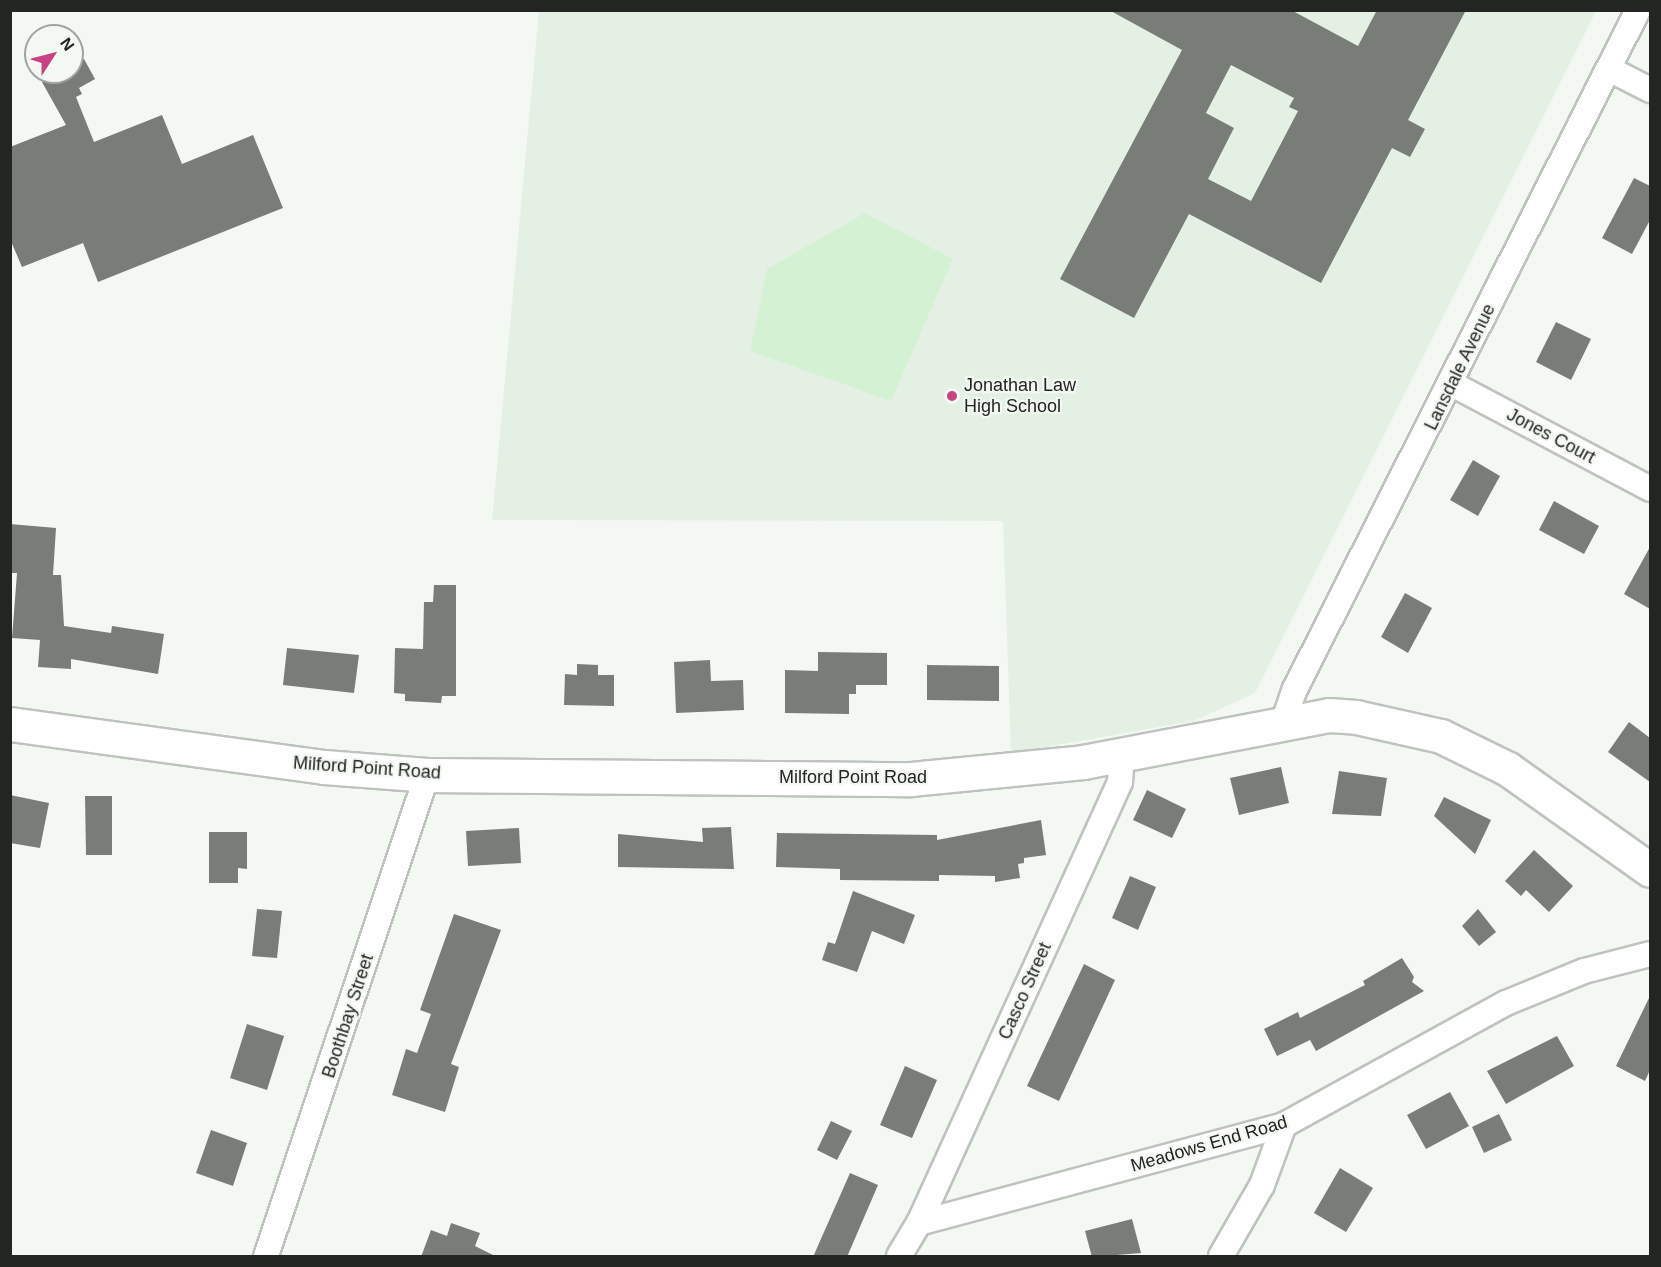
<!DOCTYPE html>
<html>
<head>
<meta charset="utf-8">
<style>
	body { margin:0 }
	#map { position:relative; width:1661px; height:1267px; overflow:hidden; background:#f3f8f3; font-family:Helvetica,sans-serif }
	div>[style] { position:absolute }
	.built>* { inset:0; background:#e5f0e4 }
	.green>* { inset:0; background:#d5f1d3 }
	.building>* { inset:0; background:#797d78 }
	.roads { filter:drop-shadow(2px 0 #bec3be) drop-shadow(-2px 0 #bec3be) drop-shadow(0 2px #bec3be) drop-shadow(0 -2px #bec3be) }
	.minor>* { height:24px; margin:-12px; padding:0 12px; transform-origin:12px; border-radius:12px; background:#fff }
	.secondary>* { height:33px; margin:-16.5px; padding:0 16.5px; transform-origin:16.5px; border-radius:16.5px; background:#fff }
	.dots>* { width:16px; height:16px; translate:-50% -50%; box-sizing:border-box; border:3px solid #f3f8f3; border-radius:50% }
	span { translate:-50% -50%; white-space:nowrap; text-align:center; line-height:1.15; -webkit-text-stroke:4.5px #f3f8f3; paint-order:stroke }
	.street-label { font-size:18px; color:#232523 }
	.poi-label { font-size:18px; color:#232523 }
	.left { translate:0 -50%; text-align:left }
	.frame { position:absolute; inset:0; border:12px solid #232523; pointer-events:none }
	.north { position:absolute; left:24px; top:24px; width:60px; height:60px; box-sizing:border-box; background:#f3f8f3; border:2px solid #a0a4a0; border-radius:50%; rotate:54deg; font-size:16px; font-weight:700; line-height:24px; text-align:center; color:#232523 }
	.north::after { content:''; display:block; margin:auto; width:21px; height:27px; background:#c84284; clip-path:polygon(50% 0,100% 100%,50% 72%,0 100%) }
</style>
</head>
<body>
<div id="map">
	<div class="built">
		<i style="clip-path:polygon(539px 11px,1596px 11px,1255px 693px,1194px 721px,1011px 753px,1003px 521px,492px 520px)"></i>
	</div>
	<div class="green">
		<i style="clip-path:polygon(865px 213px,953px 259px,891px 401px,750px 351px,767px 269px)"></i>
	</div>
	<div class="building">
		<i style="clip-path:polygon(evenodd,1109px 10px,1291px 10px,1358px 46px,1377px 10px,1466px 10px,1408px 120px,1425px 129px,1410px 157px,1392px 148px,1321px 283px,1189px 214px,1134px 318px,1060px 279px,1182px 50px,1109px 10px,1231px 65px,1294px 98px,1289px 107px,1298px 111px,1251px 201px,1208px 179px,1234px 128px,1206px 113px,1231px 65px)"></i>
		<i style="clip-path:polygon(84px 59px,95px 79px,79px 88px,82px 94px,76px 97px,94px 142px,162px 115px,182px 164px,253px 135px,283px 208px,98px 282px,83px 243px,22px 267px,10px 239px,10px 147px,66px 125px,42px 82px,60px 72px,72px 72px,72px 65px)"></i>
		<i style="clip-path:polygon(1634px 178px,1650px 186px,1650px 220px,1632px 254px,1602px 238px)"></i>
		<i style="clip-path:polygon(1556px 322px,1591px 339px,1571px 380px,1536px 362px)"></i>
		<i style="clip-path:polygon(1473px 460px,1500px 476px,1478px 516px,1450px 500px)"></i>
		<i style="clip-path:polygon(1554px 501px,1599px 526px,1584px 554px,1539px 530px)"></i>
		<i style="clip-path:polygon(10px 524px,56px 528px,53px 575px,61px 575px,64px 626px,111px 633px,112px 626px,164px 634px,158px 674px,71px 659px,71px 669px,38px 667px,40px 640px,12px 638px,17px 573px,10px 573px)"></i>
		<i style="clip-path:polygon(1650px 547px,1650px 609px,1624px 594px)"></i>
		<i style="clip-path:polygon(434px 585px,456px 585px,456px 696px,442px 696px,441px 703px,405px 701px,405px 694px,394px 693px,395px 648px,423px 649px,424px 602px,433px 602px)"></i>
		<i style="clip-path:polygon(1405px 593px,1432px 608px,1408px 653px,1381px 637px)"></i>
		<i style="clip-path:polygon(287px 648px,359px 655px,354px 693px,283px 685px)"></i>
		<i style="clip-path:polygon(818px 652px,887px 653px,887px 685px,856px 685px,856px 694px,849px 694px,849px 714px,785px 713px,785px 670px,818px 671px)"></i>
		<i style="clip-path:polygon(710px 660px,711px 681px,743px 680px,744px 710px,676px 713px,674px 662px)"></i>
		<i style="clip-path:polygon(577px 664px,598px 665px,598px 675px,614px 675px,614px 706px,564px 705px,565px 674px,577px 675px)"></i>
		<i style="clip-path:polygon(927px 665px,999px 666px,999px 701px,927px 700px)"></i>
		<i style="clip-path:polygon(1629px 722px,1650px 738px,1650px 782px,1608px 752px)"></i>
		<i style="clip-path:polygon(1281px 767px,1289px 803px,1239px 815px,1230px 778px)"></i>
		<i style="clip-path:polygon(1339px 771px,1387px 778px,1381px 816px,1332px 814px)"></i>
		<i style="clip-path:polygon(1147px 790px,1186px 809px,1172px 838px,1133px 820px)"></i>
		<i style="clip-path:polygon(10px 795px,49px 803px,40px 848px,10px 843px)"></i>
		<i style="clip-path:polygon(85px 796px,112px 796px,112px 855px,86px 855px)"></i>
		<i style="clip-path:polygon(1444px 797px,1491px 820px,1475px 854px,1434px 816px)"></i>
		<i style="clip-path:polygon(1041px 820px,1046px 855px,1024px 858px,1024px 863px,1018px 864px,1020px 878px,995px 882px,995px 876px,939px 875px,939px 881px,840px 880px,840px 869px,776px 867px,777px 833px,937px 835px,937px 840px)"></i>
		<i style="clip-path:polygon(731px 827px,734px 869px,618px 867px,618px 834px,703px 842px,702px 828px)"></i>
		<i style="clip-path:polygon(519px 828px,521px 863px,468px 866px,466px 831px)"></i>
		<i style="clip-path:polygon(209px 832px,247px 832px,247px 869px,238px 868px,238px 883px,209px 883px)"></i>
		<i style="clip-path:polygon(1534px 850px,1573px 886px,1549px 912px,1526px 890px,1521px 896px,1505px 881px)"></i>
		<i style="clip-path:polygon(1130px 876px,1156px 887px,1138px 930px,1112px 918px)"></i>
		<i style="clip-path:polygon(853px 891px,915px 915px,904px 944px,872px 931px,857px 972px,822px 960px,828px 942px,835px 944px)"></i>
		<i style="clip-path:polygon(257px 909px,282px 911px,277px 958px,252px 956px)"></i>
		<i style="clip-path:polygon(1478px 909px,1496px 932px,1479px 946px,1462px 926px)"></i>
		<i style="clip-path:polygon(454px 914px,501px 930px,451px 1064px,459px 1067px,445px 1112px,392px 1095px,406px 1049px,417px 1053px,431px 1014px,420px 1010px)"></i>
		<i style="clip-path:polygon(1402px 958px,1414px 977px,1412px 982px,1424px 991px,1316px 1051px,1310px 1040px,1277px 1056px,1264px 1029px,1298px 1012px,1300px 1018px,1365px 985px,1363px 981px)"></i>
		<i style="clip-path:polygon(1084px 964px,1115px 980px,1059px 1101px,1027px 1086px)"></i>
		<i style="clip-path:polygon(1650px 996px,1650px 1070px,1645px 1081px,1616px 1066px)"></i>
		<i style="clip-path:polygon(247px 1024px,284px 1036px,267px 1090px,230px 1078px)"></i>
		<i style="clip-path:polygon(1557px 1036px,1574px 1066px,1506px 1104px,1487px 1071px)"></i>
		<i style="clip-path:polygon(905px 1066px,937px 1080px,912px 1138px,880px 1125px)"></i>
		<i style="clip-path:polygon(1450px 1092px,1469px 1126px,1426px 1149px,1407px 1115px)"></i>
		<i style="clip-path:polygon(1499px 1114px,1512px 1140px,1484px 1153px,1472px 1127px)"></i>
		<i style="clip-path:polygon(831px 1121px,852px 1131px,837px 1160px,817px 1150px)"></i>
		<i style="clip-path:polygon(211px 1130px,247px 1143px,233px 1186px,196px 1173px)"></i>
		<i style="clip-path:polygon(1340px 1168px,1373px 1188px,1346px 1232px,1314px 1213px)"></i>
		<i style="clip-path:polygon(850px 1173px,878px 1185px,847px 1257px,813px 1257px)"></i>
		<i style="clip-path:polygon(1132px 1219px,1141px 1253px,1092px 1257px,1085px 1231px)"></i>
		<i style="clip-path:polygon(451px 1223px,480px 1233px,475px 1246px,497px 1257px,421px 1257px,431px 1230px,447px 1236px)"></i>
	</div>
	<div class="roads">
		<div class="minor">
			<i style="left:1609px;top:69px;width:46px;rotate:27.1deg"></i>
			<i style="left:1452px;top:384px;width:224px;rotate:27.9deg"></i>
			<i style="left:1283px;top:723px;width:36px;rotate:-71deg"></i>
			<i style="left:1295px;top:689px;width:761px;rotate:-63.2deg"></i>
			<i style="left:919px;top:1223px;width:485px;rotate:-65.5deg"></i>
			<i style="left:1120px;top:782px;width:26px;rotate:-86deg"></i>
			<i style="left:266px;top:1256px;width:507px;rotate:-71.49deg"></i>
			<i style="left:899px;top:1256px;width:39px;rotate:-59deg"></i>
			<i style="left:919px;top:1223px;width:378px;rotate:-15deg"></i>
			<i style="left:1284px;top:1125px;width:253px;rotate:-28.8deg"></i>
			<i style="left:1506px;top:1003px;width:84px;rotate:-22.3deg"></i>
			<i style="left:1584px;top:971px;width:68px;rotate:-14.4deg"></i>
			<i style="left:1221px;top:1256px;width:82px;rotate:-60deg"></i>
			<i style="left:1262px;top:1185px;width:64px;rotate:-69.9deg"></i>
		</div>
		<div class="secondary">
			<i style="left:10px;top:724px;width:317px;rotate:7.8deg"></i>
			<i style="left:324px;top:767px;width:103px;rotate:4.4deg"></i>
			<i style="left:427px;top:775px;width:484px;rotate:0.5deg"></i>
			<i style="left:911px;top:779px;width:173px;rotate:-5.6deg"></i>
			<i style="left:1083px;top:762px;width:250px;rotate:-10.8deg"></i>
			<i style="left:1329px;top:715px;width:27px;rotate:4deg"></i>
			<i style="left:1356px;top:717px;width:87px;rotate:12.6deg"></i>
			<i style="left:1441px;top:736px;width:75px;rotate:26.2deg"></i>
			<i style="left:1508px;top:769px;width:174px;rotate:35.4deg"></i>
		</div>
	</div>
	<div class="dots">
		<i style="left:952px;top:396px;background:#c84284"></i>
	</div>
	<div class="street-label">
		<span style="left:1460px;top:367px;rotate:-64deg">Lansdale Avenue</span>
		<span style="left:1551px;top:436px;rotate:28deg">Jones Court</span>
		<span style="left:367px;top:768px;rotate:4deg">Milford Point Road</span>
		<span style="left:853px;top:777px">Milford Point Road</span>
		<span style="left:1025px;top:991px;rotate:-66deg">Casco Street</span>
		<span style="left:348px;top:1016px;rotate:-72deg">Boothbay Street</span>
		<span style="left:1209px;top:1144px;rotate:-16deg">Meadows End Road</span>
	</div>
	<div class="poi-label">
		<span class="left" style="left:964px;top:396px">Jonathan Law<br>High School</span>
	</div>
	<div class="frame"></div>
	<div class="north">N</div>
</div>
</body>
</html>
